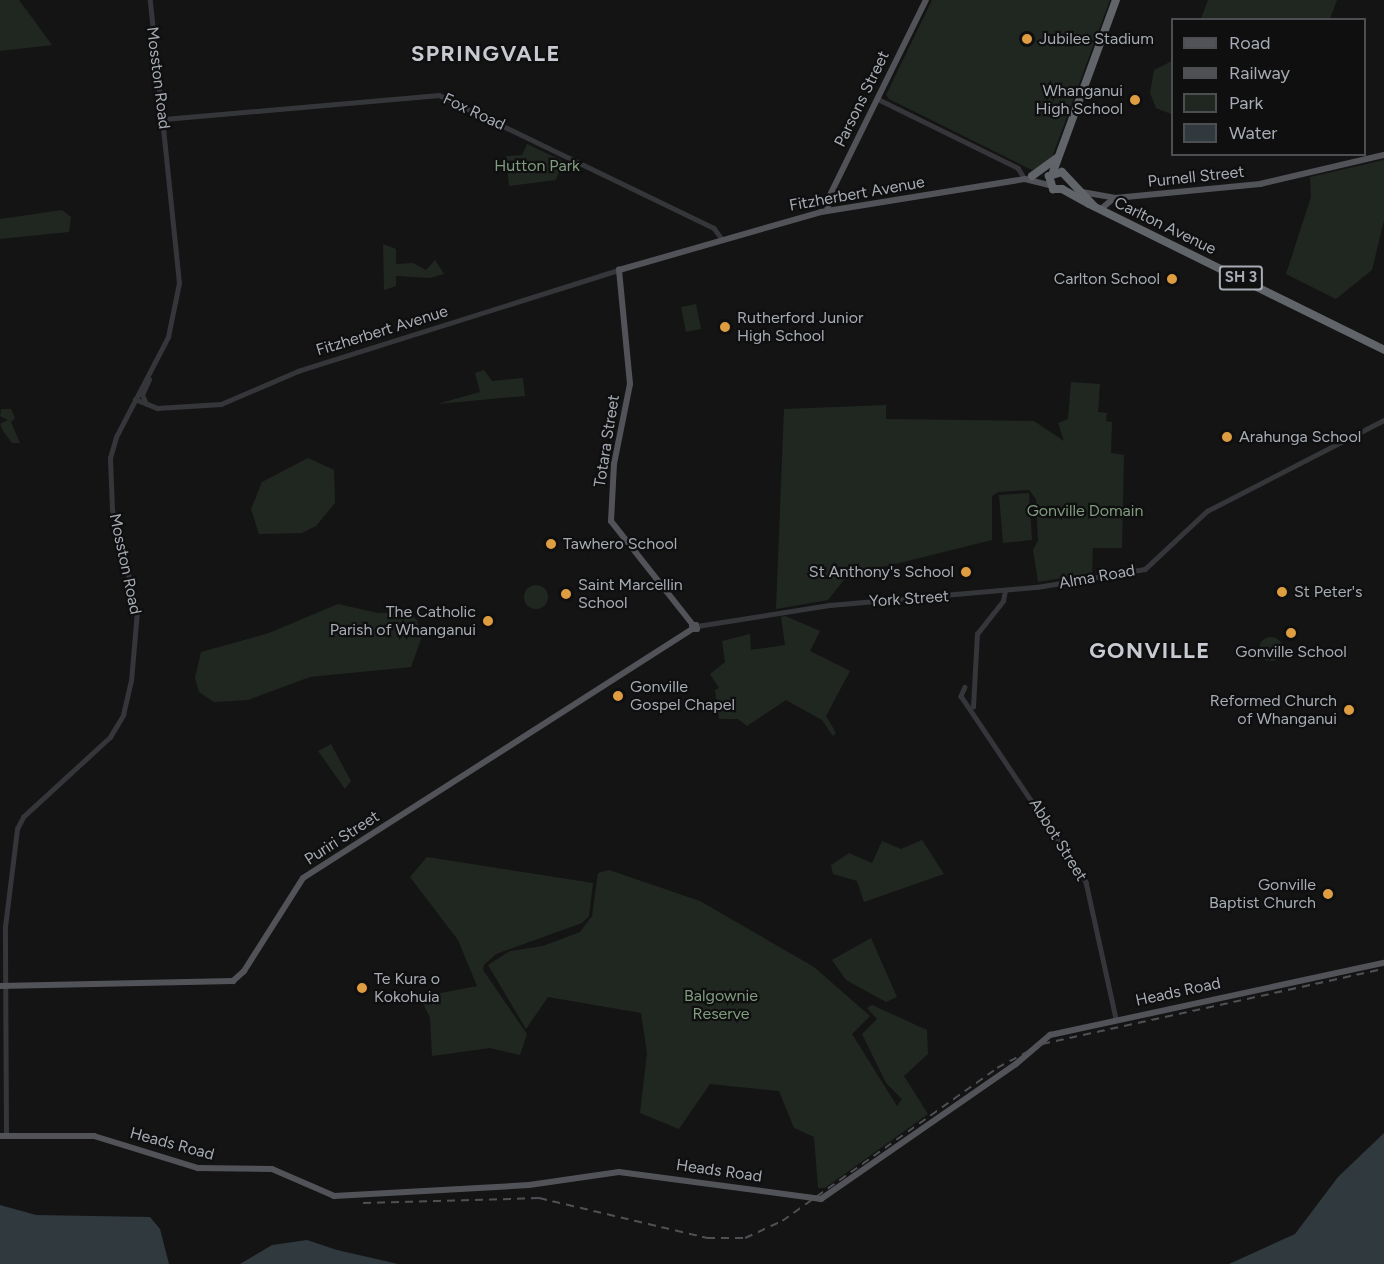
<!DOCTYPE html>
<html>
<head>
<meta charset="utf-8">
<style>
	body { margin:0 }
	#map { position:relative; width:1384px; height:1264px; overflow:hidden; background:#141415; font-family:Figtree,sans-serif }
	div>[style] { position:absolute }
	.green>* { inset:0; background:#202721 }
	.round { border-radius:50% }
	.water>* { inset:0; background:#30393e }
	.minor>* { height:4.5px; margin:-2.25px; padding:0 2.25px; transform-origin:2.25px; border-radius:2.25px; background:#35363a }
	.major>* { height:6px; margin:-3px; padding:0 3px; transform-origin:3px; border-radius:3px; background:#515358 }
	.highway>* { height:8px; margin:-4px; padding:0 4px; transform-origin:4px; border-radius:4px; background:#61656a }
	.rail>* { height:1.5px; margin-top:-0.75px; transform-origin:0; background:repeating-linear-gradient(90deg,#4e5054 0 8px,transparent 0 14px) }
	.dots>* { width:16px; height:16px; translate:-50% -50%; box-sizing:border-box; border:3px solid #0f0f10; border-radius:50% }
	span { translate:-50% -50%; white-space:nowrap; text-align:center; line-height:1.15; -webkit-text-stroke:4.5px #0f0f10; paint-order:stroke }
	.shield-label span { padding:2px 4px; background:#0f0f10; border:2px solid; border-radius:4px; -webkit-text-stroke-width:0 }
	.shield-label { font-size:15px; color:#a7acb4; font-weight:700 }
	.poi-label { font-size:16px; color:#a7acb4 }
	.left { translate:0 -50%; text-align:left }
	.right { translate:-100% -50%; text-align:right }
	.street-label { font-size:16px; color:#a7acb4 }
	.park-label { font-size:16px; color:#809d7f }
	.district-label { font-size:22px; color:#c7cad1; font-weight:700; letter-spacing:1.5px }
	.legend { position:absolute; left:1171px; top:18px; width:195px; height:138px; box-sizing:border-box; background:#0f0f10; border:2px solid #4c4e52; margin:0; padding:8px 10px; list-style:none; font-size:18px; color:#a7acb4 }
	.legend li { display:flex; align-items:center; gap:12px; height:30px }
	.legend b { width:30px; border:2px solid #4c4e52 }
</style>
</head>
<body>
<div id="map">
	<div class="green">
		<i style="clip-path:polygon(0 0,19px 0,52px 45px,0 51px)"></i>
		<i style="clip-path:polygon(932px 0,1110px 0,1050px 163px,1032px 170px,889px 99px,886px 95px)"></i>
		<i style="clip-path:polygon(1208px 0,1337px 0,1330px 19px,1201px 19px)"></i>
		<i style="clip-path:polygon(1172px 61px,1172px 114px,1171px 114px,1156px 108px,1150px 93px,1154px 70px)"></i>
		<i style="clip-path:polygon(527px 144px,563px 161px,556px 180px,509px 186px,506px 156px,522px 155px)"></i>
		<i style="clip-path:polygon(1384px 160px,1384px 220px,1372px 270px,1336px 299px,1286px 274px,1311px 197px,1310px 177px)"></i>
		<i style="clip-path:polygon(62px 210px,71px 217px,69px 232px,0 239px,0 219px)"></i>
		<i style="clip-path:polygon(383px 244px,396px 249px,396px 264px,413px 263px,426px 270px,435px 260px,444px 274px,430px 278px,396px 276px,396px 286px,384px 290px)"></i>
		<i style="clip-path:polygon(696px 304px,701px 329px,686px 332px,681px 307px)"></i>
		<i style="clip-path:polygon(484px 370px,492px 381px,523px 378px,525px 396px,437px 404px,480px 392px,475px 373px)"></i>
		<i style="clip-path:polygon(1071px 382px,1100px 384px,1098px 412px,1107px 413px,1106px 421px,1112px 422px,1111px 453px,1124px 455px,1122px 548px,1093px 548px,1092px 573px,1038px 582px,1033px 550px,1038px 541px,1036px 499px,1029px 490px,998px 492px,992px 496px,992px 540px,847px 576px,828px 600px,776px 609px,784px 409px,886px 405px,886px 419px,1034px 421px,1064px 441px,1058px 423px,1068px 419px)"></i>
		<i style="clip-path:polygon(1px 409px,11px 409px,15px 418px,11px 422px,20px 443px,12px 443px,3px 431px,0 424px,8px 420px,0 416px)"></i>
		<i style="clip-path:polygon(308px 458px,334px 470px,335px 503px,316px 526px,302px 533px,259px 534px,251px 509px,262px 482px)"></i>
		<i style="clip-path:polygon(1029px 493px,1032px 540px,1003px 543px,999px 495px)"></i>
		<i class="round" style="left:524px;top:585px;width:24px;height:24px"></i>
		<i style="clip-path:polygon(338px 604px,378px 613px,407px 612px,417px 620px,421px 639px,411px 667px,310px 677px,248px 700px,214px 702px,199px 692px,195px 678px,201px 652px,269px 633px)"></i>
		<i style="clip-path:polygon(785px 616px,820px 631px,810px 651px,850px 671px,826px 716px,836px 733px,833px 736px,822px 720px,786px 700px,747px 726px,738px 719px,719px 719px,715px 690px,719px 688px,710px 674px,725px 662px,722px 641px,750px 634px,751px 650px,785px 645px,781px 617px)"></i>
		<i class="round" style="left:1259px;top:637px;width:24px;height:24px"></i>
		<i style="clip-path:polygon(331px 744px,351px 781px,345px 789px,318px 751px)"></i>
		<i style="clip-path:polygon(922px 840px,944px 874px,864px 902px,857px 881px,833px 874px,831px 865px,849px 853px,872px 863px,882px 841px,901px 849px)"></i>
		<i style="clip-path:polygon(427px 857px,593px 883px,589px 916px,582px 923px,496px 954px,484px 965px,483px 970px,527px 1034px,520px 1055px,490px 1048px,432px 1056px,430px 1018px,420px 997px,477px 986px,458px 940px,410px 877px)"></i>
		<i style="clip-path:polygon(609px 870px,700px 901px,814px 967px,870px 1016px,852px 1034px,897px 1106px,902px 1099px,886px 1083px,862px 1034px,877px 1019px,867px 1008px,872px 1005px,927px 1030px,928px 1054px,904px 1076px,928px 1114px,825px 1188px,818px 1188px,814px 1137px,794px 1128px,779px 1091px,710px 1084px,679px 1129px,640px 1113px,647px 1053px,641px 1013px,548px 997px,526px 1029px,488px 965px,510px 951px,543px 946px,580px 932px,592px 916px,598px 873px)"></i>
		<i style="clip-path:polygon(871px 938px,897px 997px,886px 1002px,846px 980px,832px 960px)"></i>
	</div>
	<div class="water">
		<i style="clip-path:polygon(1384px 1133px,1384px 1264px,1229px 1264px,1295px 1234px,1338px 1177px)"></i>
		<i style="clip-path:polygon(0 1205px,36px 1215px,150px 1217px,160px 1229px,169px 1264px,0 1264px)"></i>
		<i style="clip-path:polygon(307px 1240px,337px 1250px,398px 1264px,240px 1264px,272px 1245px)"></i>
	</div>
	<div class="minor">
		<i style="left:878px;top:99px;width:156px;rotate:26.2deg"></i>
		<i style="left:1018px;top:168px;width:13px;rotate:58deg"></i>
		<i style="left:164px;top:119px;width:276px;rotate:-5deg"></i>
		<i style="left:439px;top:95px;width:305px;rotate:25.8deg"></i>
		<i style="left:714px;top:228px;width:14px;rotate:54deg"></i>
		<i style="left:135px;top:399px;width:24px;rotate:22deg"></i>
		<i style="left:157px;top:408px;width:64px;rotate:-3.6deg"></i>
		<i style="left:221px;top:404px;width:84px;rotate:-23.2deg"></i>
		<i style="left:298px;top:371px;width:337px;rotate:-17.5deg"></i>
		<i style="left:146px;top:404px;width:10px;rotate:-114deg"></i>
		<i style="left:142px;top:395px;width:17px;rotate:-66deg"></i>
		<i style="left:697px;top:626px;width:135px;rotate:-9deg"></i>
		<i style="left:830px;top:605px;width:208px;rotate:-5deg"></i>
		<i style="left:1037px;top:587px;width:109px;rotate:-9.5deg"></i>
		<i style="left:1145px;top:569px;width:85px;rotate:-43.1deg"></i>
		<i style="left:1207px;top:511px;width:199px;rotate:-27.2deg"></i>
		<i style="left:965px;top:687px;width:10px;rotate:114deg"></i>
		<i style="left:961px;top:696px;width:224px;rotate:56.1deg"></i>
		<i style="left:1086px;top:882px;width:140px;rotate:77.6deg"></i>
		<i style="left:973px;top:707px;width:73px;rotate:-86.9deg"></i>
		<i style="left:977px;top:634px;width:42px;rotate:-51.8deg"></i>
		<i style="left:1003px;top:601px;width:10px;rotate:-79deg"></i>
		<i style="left:6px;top:1136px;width:209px;rotate:-90.3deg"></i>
		<i style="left:5px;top:927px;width:99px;rotate:-83deg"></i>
		<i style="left:17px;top:829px;width:13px;rotate:-63deg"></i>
		<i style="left:23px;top:817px;width:118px;rotate:-42.6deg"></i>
		<i style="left:110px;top:737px;width:26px;rotate:-59deg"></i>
		<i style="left:123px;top:715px;width:35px;rotate:-77deg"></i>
		<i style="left:131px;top:681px;width:70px;rotate:-85.1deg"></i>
		<i style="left:137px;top:611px;width:104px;rotate:-103.9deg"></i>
		<i style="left:112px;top:510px;width:52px;rotate:-92.2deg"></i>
		<i style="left:110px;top:458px;width:22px;rotate:-74deg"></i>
		<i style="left:116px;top:437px;width:113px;rotate:-62.5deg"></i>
		<i style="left:168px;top:337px;width:55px;rotate:-78.5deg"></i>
		<i style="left:179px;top:283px;width:284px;rotate:-95.9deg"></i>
	</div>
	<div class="major">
		<i style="left:1082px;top:192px;width:34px;rotate:10deg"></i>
		<i style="left:1115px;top:198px;width:146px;rotate:-5.5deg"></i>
		<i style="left:1260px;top:184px;width:127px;rotate:-13.2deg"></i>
		<i style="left:1101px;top:209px;width:17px;rotate:-40deg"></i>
		<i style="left:827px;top:211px;width:16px;rotate:-79deg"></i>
		<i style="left:830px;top:195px;width:217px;rotate:-63.8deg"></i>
		<i style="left:692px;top:625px;width:4px"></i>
		<i style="left:696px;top:625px;width:4px;rotate:76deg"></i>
		<i style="left:697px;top:629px;width:4px;rotate:180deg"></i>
		<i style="left:693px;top:629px;width:4px;rotate:-104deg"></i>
		<i style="left:693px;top:625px;width:132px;rotate:-128.3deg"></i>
		<i style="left:611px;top:521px;width:57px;rotate:-87deg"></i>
		<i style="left:614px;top:464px;width:82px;rotate:-78.7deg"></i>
		<i style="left:630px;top:384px;width:115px;rotate:-95.5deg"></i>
		<i style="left:619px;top:270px;width:210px;rotate:-16deg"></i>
		<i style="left:821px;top:212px;width:207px;rotate:-9.2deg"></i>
		<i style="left:1025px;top:179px;width:25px;rotate:14deg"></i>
		<i style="left:0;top:986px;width:233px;rotate:-1.2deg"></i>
		<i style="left:233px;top:981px;width:15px;rotate:-42deg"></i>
		<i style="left:244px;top:971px;width:110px;rotate:-57.6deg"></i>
		<i style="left:303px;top:878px;width:463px;rotate:-32.6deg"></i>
		<i style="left:0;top:1136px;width:94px"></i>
		<i style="left:94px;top:1136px;width:109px;rotate:17.1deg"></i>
		<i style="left:198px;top:1168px;width:74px;rotate:0.8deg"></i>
		<i style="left:272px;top:1169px;width:68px;rotate:23.5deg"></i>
		<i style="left:334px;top:1196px;width:195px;rotate:-3.2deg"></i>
		<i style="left:529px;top:1185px;width:91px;rotate:-8.2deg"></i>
		<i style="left:619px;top:1172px;width:204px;rotate:7.6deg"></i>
		<i style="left:821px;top:1199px;width:237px;rotate:-34.7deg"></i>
		<i style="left:1016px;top:1064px;width:45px;rotate:-40.5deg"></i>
		<i style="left:1050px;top:1035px;width:342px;rotate:-12.2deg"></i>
	</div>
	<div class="highway">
		<i style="left:1053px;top:172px;width:183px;rotate:-69.9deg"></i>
		<i style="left:1032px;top:176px;width:32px;rotate:-36deg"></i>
		<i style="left:1094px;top:206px;width:47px;rotate:-133.3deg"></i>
		<i style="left:1062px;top:172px;width:14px;rotate:163deg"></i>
		<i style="left:1049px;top:176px;width:14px;rotate:73deg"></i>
		<i style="left:1053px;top:189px;width:9px"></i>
		<i style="left:1062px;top:189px;width:31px;rotate:29deg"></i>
		<i style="left:1089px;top:204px;width:329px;rotate:26.3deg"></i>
	</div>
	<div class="rail">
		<i style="left:363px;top:1203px;width:176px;rotate:-1.6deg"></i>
		<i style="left:539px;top:1198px;width:173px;rotate:13.4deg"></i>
		<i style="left:707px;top:1238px;width:38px"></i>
		<i style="left:745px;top:1238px;width:41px;rotate:-24.7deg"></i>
		<i style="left:782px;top:1221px;width:264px;rotate:-35.4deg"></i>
		<i style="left:997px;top:1068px;width:51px;rotate:-28.1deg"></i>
		<i style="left:1042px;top:1044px;width:350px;rotate:-12.4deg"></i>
	</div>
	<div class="dots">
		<i style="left:1027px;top:39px;background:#df9d42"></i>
		<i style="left:1135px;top:100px;background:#df9d42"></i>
		<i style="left:1172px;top:279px;background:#df9d42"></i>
		<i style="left:725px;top:327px;background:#df9d42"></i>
		<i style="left:1227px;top:437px;background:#df9d42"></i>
		<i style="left:551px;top:544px;background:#df9d42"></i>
		<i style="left:966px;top:572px;background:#df9d42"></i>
		<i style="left:1282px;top:592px;background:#df9d42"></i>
		<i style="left:566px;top:594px;background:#df9d42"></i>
		<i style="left:488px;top:621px;background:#df9d42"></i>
		<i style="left:1291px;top:633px;background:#df9d42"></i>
		<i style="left:618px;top:696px;background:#df9d42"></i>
		<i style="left:1349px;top:710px;background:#df9d42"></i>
		<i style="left:1328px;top:894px;background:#df9d42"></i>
		<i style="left:362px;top:988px;background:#df9d42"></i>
	</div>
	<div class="shield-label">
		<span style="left:1241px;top:278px">SH 3</span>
	</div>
	<div class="poi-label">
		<span class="left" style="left:1039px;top:39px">Jubilee Stadium</span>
		<span class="right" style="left:1123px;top:100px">Whanganui<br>High School</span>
		<span class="right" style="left:1160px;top:279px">Carlton School</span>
		<span class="left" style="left:737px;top:327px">Rutherford Junior<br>High School</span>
		<span class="left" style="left:1239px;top:437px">Arahunga School</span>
		<span class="left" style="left:563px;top:544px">Tawhero School</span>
		<span class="right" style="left:954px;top:572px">St Anthony's School</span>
		<span class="left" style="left:578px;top:594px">Saint Marcellin<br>School</span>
		<span class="left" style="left:1294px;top:592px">St Peter's</span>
		<span class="right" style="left:476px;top:621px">The Catholic<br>Parish of Whanganui</span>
		<span style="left:1291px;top:652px">Gonville School</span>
		<span class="left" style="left:630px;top:696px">Gonville<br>Gospel Chapel</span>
		<span class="right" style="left:1337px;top:710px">Reformed Church<br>of Whanganui</span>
		<span class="right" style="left:1316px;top:894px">Gonville<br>Baptist Church</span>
		<span class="left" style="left:374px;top:988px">Te Kura o<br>Kokohuia</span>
	</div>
	<div class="street-label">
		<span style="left:158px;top:78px;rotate:83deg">Mosston Road</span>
		<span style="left:862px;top:99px;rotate:-64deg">Parsons Street</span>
		<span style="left:474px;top:112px;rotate:25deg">Fox Road</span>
		<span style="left:1196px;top:177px;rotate:-6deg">Purnell Street</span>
		<span style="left:857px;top:194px;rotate:-10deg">Fitzherbert Avenue</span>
		<span style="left:1165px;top:226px;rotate:26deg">Carlton Avenue</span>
		<span style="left:382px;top:331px;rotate:-17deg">Fitzherbert Avenue</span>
		<span style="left:607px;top:441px;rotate:-81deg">Totara Street</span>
		<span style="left:125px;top:564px;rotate:78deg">Mosston Road</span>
		<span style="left:1097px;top:577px;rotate:-10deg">Alma Road</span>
		<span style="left:909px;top:599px;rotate:-4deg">York Street</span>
		<span style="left:342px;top:838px;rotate:-33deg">Puriri Street</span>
		<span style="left:1058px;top:840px;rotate:58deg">Abbot Street</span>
		<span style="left:1178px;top:992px;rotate:-12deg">Heads Road</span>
		<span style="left:172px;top:1144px;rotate:15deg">Heads Road</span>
		<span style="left:719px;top:1171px;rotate:8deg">Heads Road</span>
	</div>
	<div class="park-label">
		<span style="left:537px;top:166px">Hutton Park</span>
		<span style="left:1085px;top:511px">Gonville Domain</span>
		<span style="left:721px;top:1005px">Balgownie<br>Reserve</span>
	</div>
	<div class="district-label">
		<span style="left:486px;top:54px">SPRINGVALE</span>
		<span style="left:1150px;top:651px">GONVILLE</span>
	</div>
	<ul class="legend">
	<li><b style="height:8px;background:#515358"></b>Road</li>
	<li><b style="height:8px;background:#4e5054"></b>Railway</li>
	<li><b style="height:16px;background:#202721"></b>Park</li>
	<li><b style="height:16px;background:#30393e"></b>Water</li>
	</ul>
</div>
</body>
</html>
